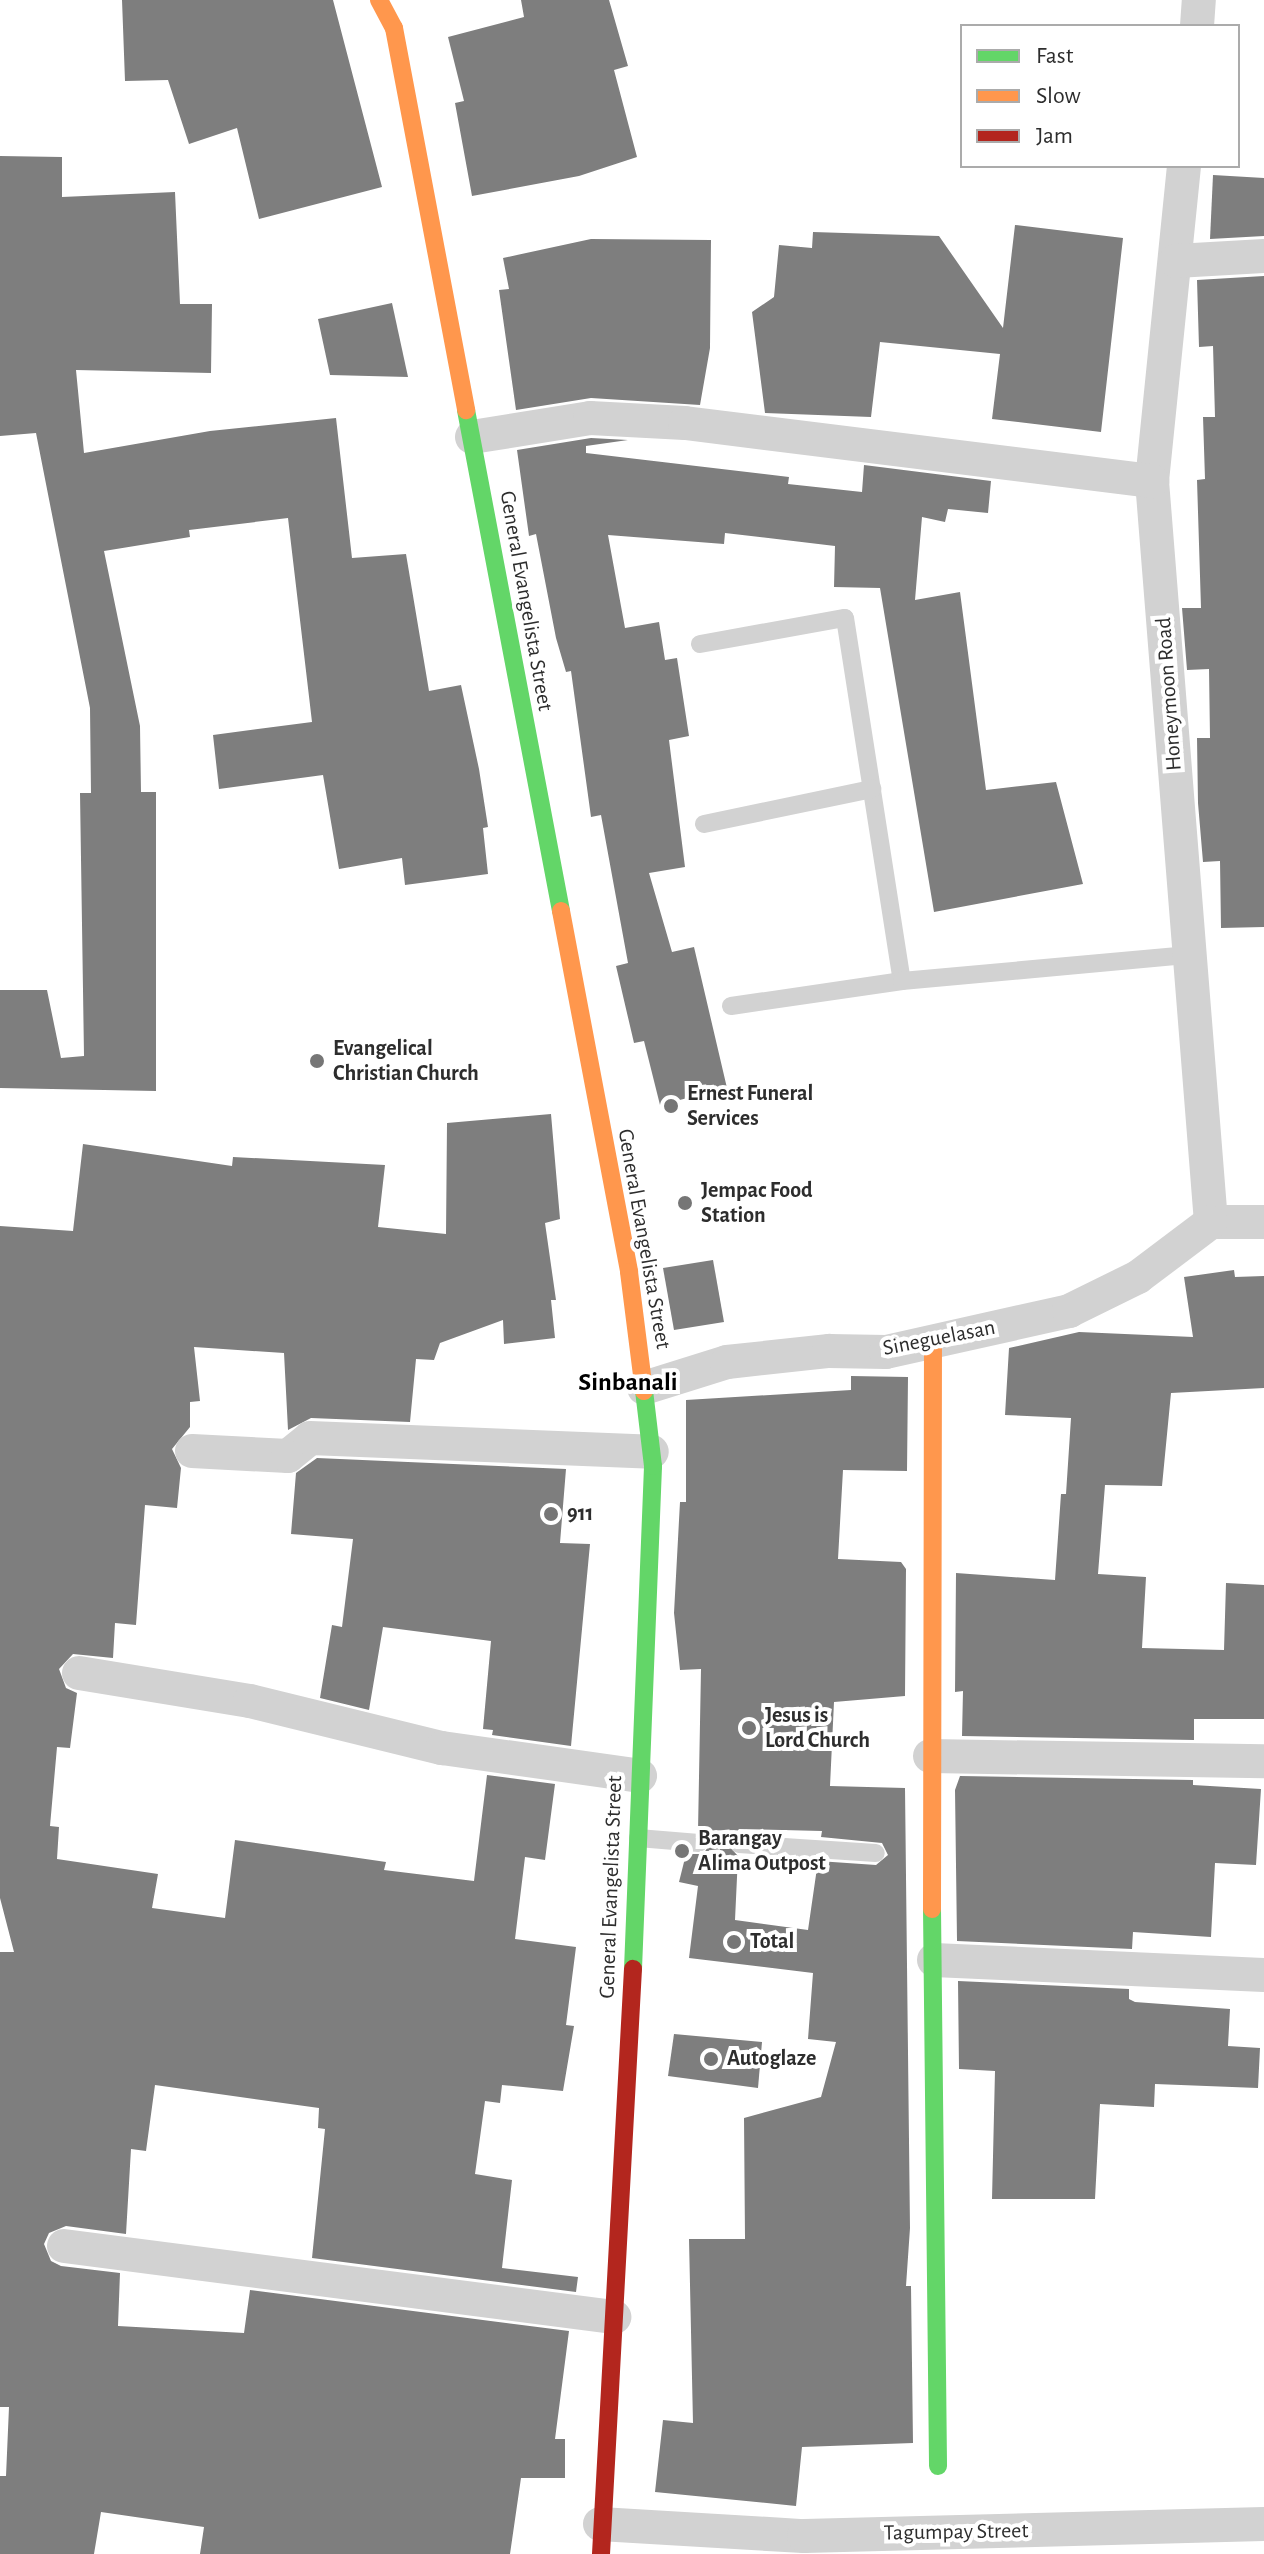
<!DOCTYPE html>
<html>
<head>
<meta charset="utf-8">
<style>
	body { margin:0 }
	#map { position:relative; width:1264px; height:2554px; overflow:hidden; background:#fff; font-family:"Alegreya Sans",sans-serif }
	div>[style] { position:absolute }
	.building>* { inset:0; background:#7e7e7e }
	.lane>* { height:18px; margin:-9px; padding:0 9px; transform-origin:9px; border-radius:9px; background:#d2d2d2 }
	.street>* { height:34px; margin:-17px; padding:0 17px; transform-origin:17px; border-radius:17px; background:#d2d2d2 }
	.fast>* { height:18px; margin:-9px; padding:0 9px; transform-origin:9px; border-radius:9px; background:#63d668 }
	.slow>* { height:18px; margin:-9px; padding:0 9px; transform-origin:9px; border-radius:9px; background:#ff974d }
	.jam>* { height:18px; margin:-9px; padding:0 9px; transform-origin:9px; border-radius:9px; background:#b3261e }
	.dots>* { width:22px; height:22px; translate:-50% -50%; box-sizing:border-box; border:4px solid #fff; border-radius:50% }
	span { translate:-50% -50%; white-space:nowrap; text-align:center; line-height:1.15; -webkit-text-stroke:8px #fff; paint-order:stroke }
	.street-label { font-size:22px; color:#2d2d2d }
	.poi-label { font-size:22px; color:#2d2d2d; font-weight:700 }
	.left { translate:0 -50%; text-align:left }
	.quarter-label { font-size:26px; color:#000; font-weight:700 }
	.legend { position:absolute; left:960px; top:24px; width:280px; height:144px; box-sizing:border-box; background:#fff; border:2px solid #ababab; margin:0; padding:10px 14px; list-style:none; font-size:24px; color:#2d2d2d }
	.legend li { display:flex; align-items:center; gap:16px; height:40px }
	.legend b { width:40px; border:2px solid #ababab }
</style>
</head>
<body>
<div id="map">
	<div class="building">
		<i style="clip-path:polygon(122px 0,333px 0,382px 187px,259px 219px,237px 128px,189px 144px,168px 80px,125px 81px)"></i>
		<i style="clip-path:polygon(521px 0,609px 0,628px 66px,614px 70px,637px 157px,579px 176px,472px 196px,455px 103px,464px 101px,448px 37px,524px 17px)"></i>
		<i style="clip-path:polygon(0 156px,62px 157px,62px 197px,175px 192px,180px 304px,212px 304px,211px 373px,76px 370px,84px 453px,210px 431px,336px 418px,352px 558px,406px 554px,429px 691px,461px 685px,479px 769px,488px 827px,483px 828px,488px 874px,405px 885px,402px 858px,339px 869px,323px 775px,219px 789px,213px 735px,312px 722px,288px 518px,189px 530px,190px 537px,104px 551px,140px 726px,141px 792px,156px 792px,156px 1091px,0 1088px,0 990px,47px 990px,61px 1058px,84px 1056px,80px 793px,91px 793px,90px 708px,36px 433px,0 436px)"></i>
		<i style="clip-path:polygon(1213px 175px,1264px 178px,1264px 236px,1210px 239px)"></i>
		<i style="clip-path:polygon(1015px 225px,1123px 238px,1101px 432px,992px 419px,1000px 354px,880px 342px,871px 417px,765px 413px,752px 312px,774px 297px,779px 245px,812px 248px,813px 232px,939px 236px,1003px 328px)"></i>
		<i style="clip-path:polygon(591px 239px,711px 240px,710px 348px,700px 405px,591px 398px,516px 410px,499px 290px,509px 289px,503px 258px)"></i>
		<i style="clip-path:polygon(1264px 276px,1264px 927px,1221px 928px,1220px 861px,1203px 862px,1198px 803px,1197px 738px,1210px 738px,1209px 669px,1187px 670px,1182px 608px,1201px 608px,1197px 480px,1205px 479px,1203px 417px,1215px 417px,1213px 346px,1199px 347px,1197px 280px)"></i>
		<i style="clip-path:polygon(392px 303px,408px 377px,330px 375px,318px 319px)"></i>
		<i style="clip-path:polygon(591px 438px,628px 440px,586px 446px,586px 453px,789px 477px,788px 484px,862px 492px,864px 465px,991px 481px,988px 513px,948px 509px,945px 522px,922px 517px,915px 600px,960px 592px,986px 790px,1056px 782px,1083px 884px,934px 912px,880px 588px,834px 587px,835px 546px,725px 533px,724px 544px,608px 535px,625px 628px,659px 622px,665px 660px,677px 658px,689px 736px,669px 740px,685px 867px,649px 873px,672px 952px,694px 947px,727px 1088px,660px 1105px,644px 1041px,634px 1043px,616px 966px,628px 963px,601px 815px,591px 817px,571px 671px,566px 672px,556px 638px,536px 534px,529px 536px,517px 450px)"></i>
		<i style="clip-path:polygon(551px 1114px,560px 1219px,545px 1223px,556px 1300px,551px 1300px,555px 1338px,504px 1344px,503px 1320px,440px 1343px,434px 1360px,416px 1359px,410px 1422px,311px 1418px,288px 1430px,284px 1353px,194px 1347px,200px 1401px,190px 1402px,190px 1427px,172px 1449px,181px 1468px,177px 1508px,145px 1505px,136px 1625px,115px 1623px,113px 1658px,73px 1654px,59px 1669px,66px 1688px,77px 1693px,70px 1748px,57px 1747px,50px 1826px,59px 1827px,57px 1859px,158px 1874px,152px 1908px,225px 1918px,235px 1840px,386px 1862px,384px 1870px,474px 1881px,487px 1775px,555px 1784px,545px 1860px,525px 1857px,515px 1939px,576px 1947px,566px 2025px,574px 2026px,563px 2091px,502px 2085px,500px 2103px,485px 2101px,475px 2174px,512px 2180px,502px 2268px,578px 2277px,576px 2292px,312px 2258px,325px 2129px,318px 2128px,319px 2108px,155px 2085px,146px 2151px,131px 2149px,126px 2234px,66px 2226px,49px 2233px,44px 2244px,51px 2261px,61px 2266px,120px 2273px,118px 2326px,244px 2333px,250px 2290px,569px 2331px,555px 2439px,565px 2439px,565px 2478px,521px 2478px,510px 2554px,200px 2554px,204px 2527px,101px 2512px,94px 2554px,0 2554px,0 2476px,6px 2476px,9px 2407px,0 2407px,0 1952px,14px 1952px,0 1898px,0 1226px,73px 1231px,83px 1144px,232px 1166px,233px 1157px,385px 1165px,378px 1227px,446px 1234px,447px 1123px)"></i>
		<i style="clip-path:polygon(713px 1260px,724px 1322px,674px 1330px,663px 1268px)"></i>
		<i style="clip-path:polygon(1234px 1270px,1235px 1277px,1264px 1276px,1264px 1388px,1171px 1393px,1162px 1486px,1105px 1485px,1098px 1574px,1146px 1577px,1142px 1648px,1224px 1650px,1226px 1583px,1264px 1585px,1264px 1719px,1194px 1719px,1194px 1740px,962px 1736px,963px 1691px,955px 1692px,956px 1573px,1055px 1580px,1061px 1494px,1066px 1494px,1071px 1418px,1005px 1415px,1009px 1348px,1079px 1332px,1193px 1337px,1184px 1277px)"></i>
		<i style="clip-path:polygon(evenodd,851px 1376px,908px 1377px,907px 1471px,843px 1470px,838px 1559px,901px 1562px,906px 1569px,905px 1696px,834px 1702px,830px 1786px,905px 1788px,910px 2228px,906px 2286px,911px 2286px,913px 2443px,802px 2447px,796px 2506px,655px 2492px,663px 2420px,693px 2423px,689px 2239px,745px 2239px,744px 2118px,821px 2097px,836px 2042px,808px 2039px,813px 1973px,689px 1958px,698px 1886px,679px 1882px,686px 1854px,703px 1854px,711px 1843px,698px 1831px,701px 1669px,680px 1670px,674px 1613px,680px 1502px,686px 1502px,686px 1400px,851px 1390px,851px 1376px,739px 1829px,822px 1831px,821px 1837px,882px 1843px,888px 1855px,876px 1865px,818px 1861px,808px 1930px,735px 1920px,738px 1856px,727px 1844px,739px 1829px)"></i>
		<i style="clip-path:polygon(317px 1458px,566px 1469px,560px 1543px,590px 1544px,571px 1746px,492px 1735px,493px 1730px,483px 1729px,491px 1641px,383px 1627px,369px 1710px,320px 1698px,332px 1625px,342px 1627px,353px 1539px,291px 1534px,296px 1473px)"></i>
		<i style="clip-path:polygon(960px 1776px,1193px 1780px,1193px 1785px,1261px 1789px,1256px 1865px,1215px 1863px,1211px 1937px,1133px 1932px,1132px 1949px,957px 1941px,955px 1790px)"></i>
		<i style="clip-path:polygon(958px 1981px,1129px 1989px,1129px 1999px,1135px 2002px,1230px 2009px,1228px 2046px,1260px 2048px,1258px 2088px,1155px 2084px,1154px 2107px,1100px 2104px,1095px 2199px,992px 2199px,995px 2071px,959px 2069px)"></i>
		<i style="clip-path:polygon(674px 2034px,762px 2042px,758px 2088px,668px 2076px)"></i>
	</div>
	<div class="lane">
		<i style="left:700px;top:644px;width:147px;rotate:-10.2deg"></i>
		<i style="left:845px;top:618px;width:367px;rotate:81.1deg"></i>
		<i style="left:704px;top:824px;width:172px;rotate:-11.8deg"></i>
		<i style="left:731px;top:1006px;width:173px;rotate:-8.3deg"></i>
		<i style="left:902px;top:981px;width:288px;rotate:-5.2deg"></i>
		<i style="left:638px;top:1838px;width:61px;rotate:4.7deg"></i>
		<i style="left:739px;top:1844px;width:137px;rotate:3.8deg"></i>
	</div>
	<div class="street">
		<i style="left:1197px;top:26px;width:26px;rotate:-86deg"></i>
		<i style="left:1184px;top:166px;width:317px;rotate:95.8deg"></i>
		<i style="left:1152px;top:481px;width:743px;rotate:85.45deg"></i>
		<i style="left:1176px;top:261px;width:88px;rotate:-3.3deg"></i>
		<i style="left:472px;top:437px;width:120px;rotate:-9.1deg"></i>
		<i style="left:590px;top:418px;width:95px;rotate:3deg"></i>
		<i style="left:685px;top:423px;width:471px;rotate:7.1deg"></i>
		<i style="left:1211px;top:1222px;width:53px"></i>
		<i style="left:644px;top:1388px;width:87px;rotate:-17.4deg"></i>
		<i style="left:727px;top:1362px;width:103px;rotate:-6.2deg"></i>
		<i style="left:829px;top:1351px;width:57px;rotate:1deg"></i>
		<i style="left:886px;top:1352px;width:188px;rotate:-12.6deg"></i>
		<i style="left:1069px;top:1311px;width:77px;rotate:-26.2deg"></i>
		<i style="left:1138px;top:1277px;width:91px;rotate:-37deg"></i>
		<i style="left:192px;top:1451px;width:96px;rotate:3deg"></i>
		<i style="left:288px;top:1456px;width:28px;rotate:-39deg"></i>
		<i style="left:310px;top:1438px;width:342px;rotate:2.3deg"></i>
		<i style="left:79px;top:1673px;width:173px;rotate:9.3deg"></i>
		<i style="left:250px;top:1701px;width:198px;rotate:13.8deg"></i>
		<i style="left:442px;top:1748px;width:200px;rotate:8deg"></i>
		<i style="left:930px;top:1756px;width:334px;rotate:0.9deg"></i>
		<i style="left:934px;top:1960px;width:330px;rotate:2.6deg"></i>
		<i style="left:64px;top:2246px;width:555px;rotate:7.36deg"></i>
		<i style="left:600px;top:2524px;width:204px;rotate:3.4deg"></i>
		<i style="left:804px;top:2536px;width:460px;rotate:-1.5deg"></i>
	</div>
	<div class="fast">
		<i style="left:466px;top:410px;width:510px;rotate:79.26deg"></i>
		<i style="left:932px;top:1909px;width:557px;rotate:89.38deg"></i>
		<i style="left:633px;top:1969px;width:503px;rotate:-87.72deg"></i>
		<i style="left:653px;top:1466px;width:76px;rotate:-96.8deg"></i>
	</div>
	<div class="slow">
		<i style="left:379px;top:0;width:32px;rotate:62deg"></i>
		<i style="left:394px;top:28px;width:389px;rotate:79.3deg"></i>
		<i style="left:561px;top:911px;width:367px;rotate:79.3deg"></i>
		<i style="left:629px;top:1272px;width:120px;rotate:82.8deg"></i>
		<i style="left:932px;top:1909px;width:568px;rotate:-89.9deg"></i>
	</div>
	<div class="jam">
		<i style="left:601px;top:2554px;width:586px;rotate:-86.87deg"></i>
	</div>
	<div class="dots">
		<i style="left:317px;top:1061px;background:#767676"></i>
		<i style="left:671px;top:1106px;background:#767676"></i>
		<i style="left:685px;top:1203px;background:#767676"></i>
		<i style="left:551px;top:1514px;background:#767676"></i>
		<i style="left:749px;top:1728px;background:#767676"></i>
		<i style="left:682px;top:1851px;background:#767676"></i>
		<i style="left:734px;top:1942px;background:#767676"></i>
		<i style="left:711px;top:2059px;background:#767676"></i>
	</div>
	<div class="street-label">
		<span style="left:526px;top:601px;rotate:80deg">General Evangelista Street</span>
		<span style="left:1169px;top:694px;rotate:-94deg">Honeymoon Road</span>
		<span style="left:644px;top:1239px;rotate:80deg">General Evangelista Street</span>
		<span style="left:939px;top:1338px;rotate:-11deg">Sineguelasan</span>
		<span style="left:611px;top:1887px;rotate:-88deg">General Evangelista Street</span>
		<span style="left:956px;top:2532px;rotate:-1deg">Tagumpay Street</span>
	</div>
	<div class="poi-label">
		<span class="left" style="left:333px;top:1061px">Evangelical<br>Christian Church</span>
		<span class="left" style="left:687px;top:1106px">Ernest Funeral<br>Services</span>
		<span class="left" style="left:701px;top:1203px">Jempac Food<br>Station</span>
		<span class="left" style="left:567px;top:1514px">911</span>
		<span class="left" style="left:765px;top:1728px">Jesus is<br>Lord Church</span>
		<span class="left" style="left:698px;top:1851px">Barangay<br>Alima Outpost</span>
		<span class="left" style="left:750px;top:1942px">Total</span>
		<span class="left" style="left:727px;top:2059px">Autoglaze</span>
	</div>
	<div class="quarter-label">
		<span style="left:628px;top:1383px">Sinbanali</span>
	</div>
	<ul class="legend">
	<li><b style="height:10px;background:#63d668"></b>Fast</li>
	<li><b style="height:10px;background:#ff974d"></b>Slow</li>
	<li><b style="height:10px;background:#b3261e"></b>Jam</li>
	</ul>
</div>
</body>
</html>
